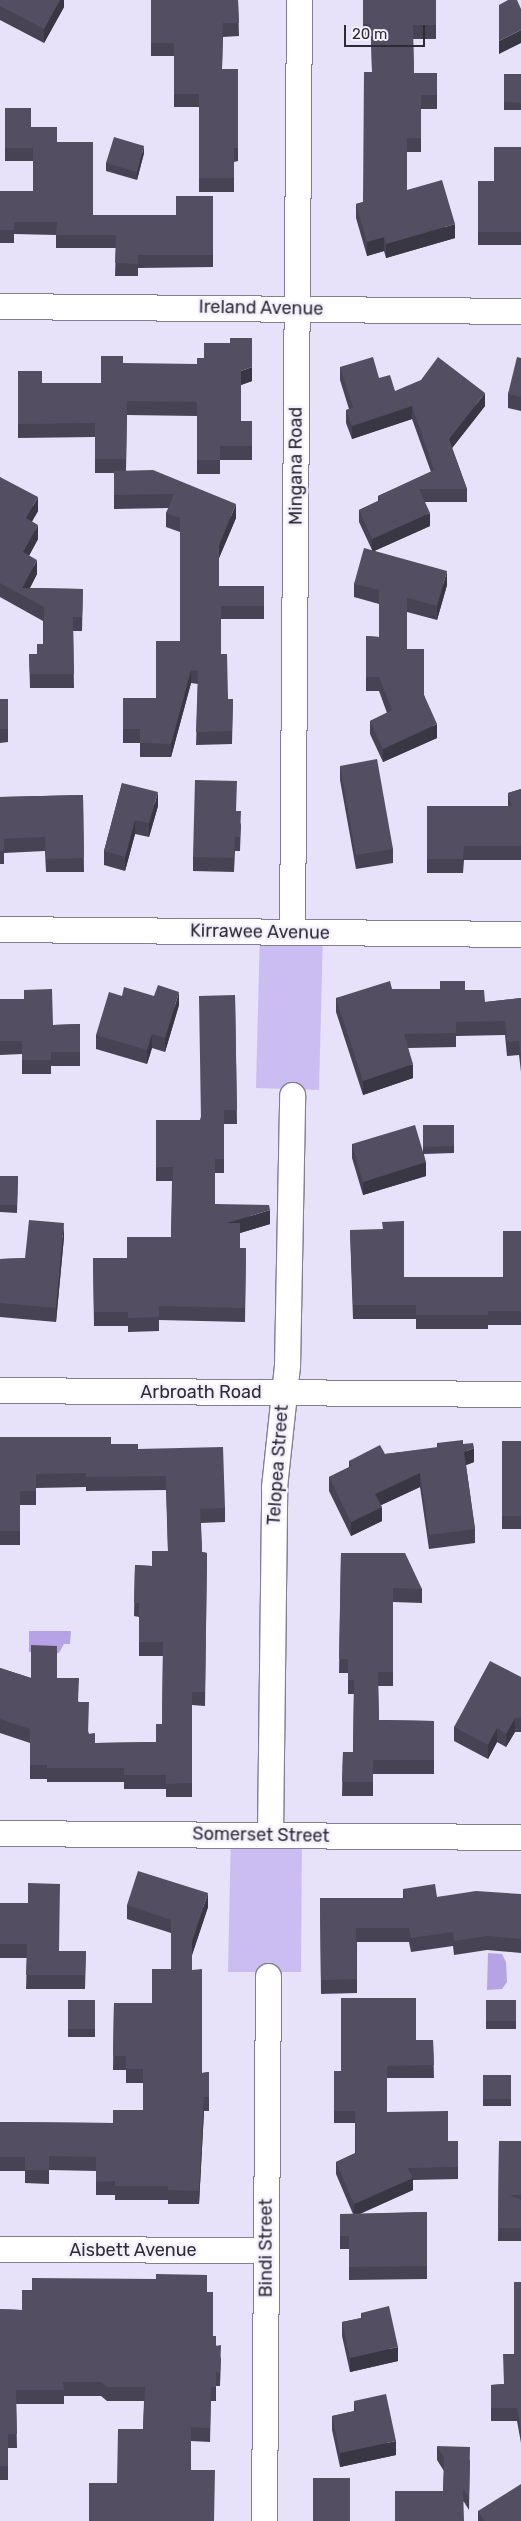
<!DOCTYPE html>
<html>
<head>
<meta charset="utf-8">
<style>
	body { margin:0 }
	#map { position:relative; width:521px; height:2521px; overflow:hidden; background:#e7e1f9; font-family:Rubik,sans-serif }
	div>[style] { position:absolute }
	.green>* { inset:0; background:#cbbdf2 }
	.water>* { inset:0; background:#b6a3e5 }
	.roads { filter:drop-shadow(1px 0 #847e94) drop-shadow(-1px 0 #847e94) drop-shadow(0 1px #847e94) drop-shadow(0 -1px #847e94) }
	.minor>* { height:25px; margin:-12.5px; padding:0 12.5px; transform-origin:12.5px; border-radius:12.5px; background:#fff }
	.wall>* { inset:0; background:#474354 }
	.shaded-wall>* { inset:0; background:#3a3745 }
	.building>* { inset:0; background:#534e62 }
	span { translate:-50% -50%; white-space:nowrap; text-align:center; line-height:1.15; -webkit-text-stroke:5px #f4f0fe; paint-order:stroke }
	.street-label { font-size:18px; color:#2e2b34 }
	.scale { position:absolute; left:344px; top:25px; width:81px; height:22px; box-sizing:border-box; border:2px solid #2e2b34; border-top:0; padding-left:6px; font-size:15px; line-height:18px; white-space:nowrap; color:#2e2b34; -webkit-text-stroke:4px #f4f0fe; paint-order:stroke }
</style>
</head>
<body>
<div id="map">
	<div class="green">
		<i style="clip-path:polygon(260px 931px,323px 933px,319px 1090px,256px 1088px)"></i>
		<i style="clip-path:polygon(231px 1834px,302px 1835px,301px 1972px,228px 1972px)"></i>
	</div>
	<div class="water">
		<i style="clip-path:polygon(29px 1631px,71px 1631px,70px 1644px,64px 1644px,59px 1653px,29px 1652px)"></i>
		<i style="clip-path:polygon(488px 1953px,502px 1954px,506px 1962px,507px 1982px,502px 1989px,487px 1990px)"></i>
	</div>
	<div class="roads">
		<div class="minor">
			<i style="left:0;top:306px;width:521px;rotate:0.55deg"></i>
			<i style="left:0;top:929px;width:521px;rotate:0.55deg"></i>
			<i style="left:292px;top:932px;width:932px;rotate:-89.57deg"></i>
			<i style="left:0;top:1390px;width:521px;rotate:0.44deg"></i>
			<i style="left:0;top:1833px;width:521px;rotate:0.44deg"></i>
			<i style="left:270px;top:1835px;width:348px;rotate:-89.3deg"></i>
			<i style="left:274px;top:1487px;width:122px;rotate:-83.9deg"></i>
			<i style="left:287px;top:1366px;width:271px;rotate:-88.9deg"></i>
			<i style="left:0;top:2249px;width:266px;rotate:0.2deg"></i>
			<i style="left:264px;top:2521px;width:545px;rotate:-89.58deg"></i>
		</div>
	</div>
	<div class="wall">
		<i style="clip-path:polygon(0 0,64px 0,64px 7px,44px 43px,0 20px)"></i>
		<i style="clip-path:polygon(151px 0,238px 0,239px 36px,223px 37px,222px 69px,238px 69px,238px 161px,234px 162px,234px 192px,199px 192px,199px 107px,174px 107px,174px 56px,151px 56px)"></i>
		<i style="clip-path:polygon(363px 0,436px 0,436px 39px,413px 39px,414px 73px,437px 73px,437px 109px,421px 109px,421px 152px,407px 152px,407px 190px,455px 238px,386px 258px,384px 251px,367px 256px,356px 218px,356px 204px,363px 202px,372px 72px,371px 38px,363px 38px)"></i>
		<i style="clip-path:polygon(504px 74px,521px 74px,521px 110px,504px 110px)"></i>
		<i style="clip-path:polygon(5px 108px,31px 127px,57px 142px,93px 215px,176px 215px,213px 196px,213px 267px,138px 268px,138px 276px,115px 276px,116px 248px,56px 248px,56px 235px,14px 234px,14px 243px,0 243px,0 191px,33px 191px,33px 161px,5px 161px)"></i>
		<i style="clip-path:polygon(521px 147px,521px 245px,478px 245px,478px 181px,494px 181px)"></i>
		<i style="clip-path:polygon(144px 153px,137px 180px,106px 171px,106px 163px)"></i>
		<i style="clip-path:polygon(521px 358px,521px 411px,508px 408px,508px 394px)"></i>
		<i style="clip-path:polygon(123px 363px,252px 381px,241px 385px,241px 421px,252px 421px,252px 460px,220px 460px,220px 474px,197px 474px,197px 416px,127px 415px,126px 471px,236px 518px,219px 558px,219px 586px,264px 586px,264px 619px,221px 619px,221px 654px,228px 699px,233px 699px,232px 744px,196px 745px,198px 684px,191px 683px,171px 757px,140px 757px,140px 743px,123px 743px,123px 698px,156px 698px,180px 641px,180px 532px,166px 527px,166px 513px,169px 508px,114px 509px,114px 473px,95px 473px,95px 437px,18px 438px,18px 371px,42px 383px,101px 383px)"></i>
		<i style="clip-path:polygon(340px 367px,379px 378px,395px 391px,485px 406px,452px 448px,467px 489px,467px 502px,424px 502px,430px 526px,374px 551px,447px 585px,437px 620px,407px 612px,407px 649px,424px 695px,437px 738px,383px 762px,370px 734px,370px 721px,387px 713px,379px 691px,366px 691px,366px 636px,379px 637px,379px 604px,354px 597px,354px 584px,372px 550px,359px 522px,359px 510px,378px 501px,378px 496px,431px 472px,412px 419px,352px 439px,346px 423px,346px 410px,349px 409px,340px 380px)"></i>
		<i style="clip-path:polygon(0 477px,38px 511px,32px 521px,38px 539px,29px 556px,37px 574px,30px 588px,83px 589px,82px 631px,73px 631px,74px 688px,30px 688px,29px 654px,37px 654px,43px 644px,43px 621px,0 597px)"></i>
		<i style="clip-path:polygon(0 699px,8px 699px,8px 742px,0 743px)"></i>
		<i style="clip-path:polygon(340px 766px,393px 849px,393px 863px,356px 869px,340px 780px)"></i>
		<i style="clip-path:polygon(122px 783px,158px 806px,149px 837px,135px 834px,125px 871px,104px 865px,104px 851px)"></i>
		<i style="clip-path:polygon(521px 789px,521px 860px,464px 860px,463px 873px,427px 873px,427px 806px,508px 806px,508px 793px)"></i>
		<i style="clip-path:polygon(83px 795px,84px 872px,46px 872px,45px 851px,4px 853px,4px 864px,0 864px,0 797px)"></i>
		<i style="clip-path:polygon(236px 811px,241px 825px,240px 851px,235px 851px,234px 872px,193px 871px,193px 857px)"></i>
		<i style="clip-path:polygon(392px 989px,465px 990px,485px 1002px,521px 998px,521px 1072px,519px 1055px,507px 1056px,505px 1035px,456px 1036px,456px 1047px,408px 1048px,413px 1078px,363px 1095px,336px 1012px,336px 998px)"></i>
		<i style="clip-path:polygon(235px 995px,237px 1124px,224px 1124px,224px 1173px,215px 1173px,215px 1204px,270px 1224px,240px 1233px,240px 1248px,246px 1248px,245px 1322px,159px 1320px,159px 1331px,128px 1332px,128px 1326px,94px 1326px,93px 1258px,127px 1258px,171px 1237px,172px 1181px,156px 1181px,156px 1120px,200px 1120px)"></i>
		<i style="clip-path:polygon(0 999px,53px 1025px,80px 1024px,80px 1066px,51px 1066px,51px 1074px,22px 1074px,22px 1054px,0 1055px)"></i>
		<i style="clip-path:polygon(179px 1005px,165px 1052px,152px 1048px,147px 1064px,96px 1049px,96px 1035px)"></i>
		<i style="clip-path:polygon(423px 1125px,454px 1125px,454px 1153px,424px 1154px,426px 1176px,363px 1195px,352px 1158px,352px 1144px,423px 1153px)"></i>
		<i style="clip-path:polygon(0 1176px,18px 1176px,17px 1213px,0 1212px)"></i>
		<i style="clip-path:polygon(350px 1230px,404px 1277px,503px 1277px,521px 1231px,521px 1325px,488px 1325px,488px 1329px,416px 1329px,416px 1319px,353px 1319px)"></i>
		<i style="clip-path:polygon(64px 1237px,56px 1322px,0 1317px,0 1259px,25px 1258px)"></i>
		<i style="clip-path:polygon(0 1437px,111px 1444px,138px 1449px,225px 1508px,225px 1522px,201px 1523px,202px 1552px,207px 1553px,205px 1706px,192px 1705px,192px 1797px,166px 1797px,166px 1789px,124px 1789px,124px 1782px,47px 1782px,47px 1779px,30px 1779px,30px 1743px,0 1733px,0 1668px,31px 1678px,57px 1678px,79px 1702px,89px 1734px,95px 1743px,156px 1742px,162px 1724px,163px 1656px,139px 1656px,139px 1617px,134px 1616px,135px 1565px,152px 1566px,168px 1551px,166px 1490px,86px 1491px,86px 1487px,36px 1488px,36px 1505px,20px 1505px,20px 1545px,0 1545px)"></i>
		<i style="clip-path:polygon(502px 1441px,521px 1441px,521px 1529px,502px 1529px)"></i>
		<i style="clip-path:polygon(437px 1443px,463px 1444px,474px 1462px,466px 1465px,475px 1529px,475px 1543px,429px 1549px,420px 1487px,381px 1505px,382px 1521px,351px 1536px,329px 1491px,329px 1477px,349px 1467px,349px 1461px,385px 1454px,437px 1448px)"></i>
		<i style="clip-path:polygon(341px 1553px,422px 1589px,422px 1603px,393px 1602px,393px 1686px,378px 1686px,379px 1720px,434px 1721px,434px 1774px,373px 1774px,373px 1796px,342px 1796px,343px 1752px,353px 1752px,354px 1694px,348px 1694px,348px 1673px,339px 1673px)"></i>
		<i style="clip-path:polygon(521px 1677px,521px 1732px,515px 1732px,506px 1747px,497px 1742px,488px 1759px,454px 1741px,454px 1727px)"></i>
		<i style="clip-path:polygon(403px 1889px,437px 1897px,521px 1894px,521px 1953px,487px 1950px,454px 1955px,453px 1946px,411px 1952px,409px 1942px,357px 1942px,357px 1993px,321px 1994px,320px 1898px,403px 1898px)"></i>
		<i style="clip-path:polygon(0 1903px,59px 1951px,86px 1951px,85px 1989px,26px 1989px,27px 1958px,0 1958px)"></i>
		<i style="clip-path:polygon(127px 1905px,208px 1907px,192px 1955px,192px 1970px,202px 2073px,209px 2072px,209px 2111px,204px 2111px,199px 2204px,168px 2204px,168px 2200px,115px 2200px,115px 2195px,96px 2195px,96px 2171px,49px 2170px,49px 2184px,25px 2183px,25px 2171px,0 2171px,0 2122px,113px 2123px,113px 2110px,143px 2110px,143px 2083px,126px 2083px,126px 2070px,113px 2070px,114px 2003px,152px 2003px,171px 1969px,171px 1933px,127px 1919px)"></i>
		<i style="clip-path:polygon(68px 2000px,95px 2000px,95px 2037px,68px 2037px)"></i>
		<i style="clip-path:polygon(486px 2000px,516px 2000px,516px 2029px,486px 2029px)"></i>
		<i style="clip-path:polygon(416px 2040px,433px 2040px,434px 2078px,387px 2078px,387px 2112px,448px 2141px,458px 2141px,458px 2179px,413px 2180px,413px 2190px,360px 2214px,427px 2212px,427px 2279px,349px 2280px,349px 2249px,340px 2249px,340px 2214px,353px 2214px,336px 2174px,336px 2162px,355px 2153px,355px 2123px,334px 2123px,334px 2071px,341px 2071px)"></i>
		<i style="clip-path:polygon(483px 2075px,511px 2075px,511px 2106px,483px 2106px)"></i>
		<i style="clip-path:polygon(499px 2141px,521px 2141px,521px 2241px,498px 2241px)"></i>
		<i style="clip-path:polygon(521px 2282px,521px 2443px,517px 2421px,491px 2421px,491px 2385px,504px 2384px,514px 2354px)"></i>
		<i style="clip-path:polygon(207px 2292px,213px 2336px,221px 2359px,220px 2386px,216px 2386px,216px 2401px,211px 2401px,210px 2442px,191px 2441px,117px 2483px,143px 2429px,144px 2401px,107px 2401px,101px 2396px,64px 2396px,64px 2404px,16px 2404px,17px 2448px,8px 2448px,8px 2480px,0 2480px,0 2309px,22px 2310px)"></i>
		<i style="clip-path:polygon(361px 2313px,398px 2361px,350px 2372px,342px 2336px,342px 2322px,361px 2318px)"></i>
		<i style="clip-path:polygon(354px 2401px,396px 2455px,340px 2467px,332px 2430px,332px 2416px,354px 2411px)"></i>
		<i style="clip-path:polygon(437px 2446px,470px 2460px,469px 2510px,464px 2502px,443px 2491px,444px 2471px,437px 2460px)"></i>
		<i style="clip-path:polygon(478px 2511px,521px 2521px,478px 2521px)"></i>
	</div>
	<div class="shaded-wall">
		<i style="clip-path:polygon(60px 0,64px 0,64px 7px,44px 43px,44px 29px)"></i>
		<i style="clip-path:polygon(521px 30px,521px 43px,499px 54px,499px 41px)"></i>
		<i style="clip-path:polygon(144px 146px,144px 153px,137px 180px,137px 172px)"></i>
		<i style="clip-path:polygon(455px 224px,455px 238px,386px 258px,386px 244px)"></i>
		<i style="clip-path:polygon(384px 237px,384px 251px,367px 256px,367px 242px)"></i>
		<i style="clip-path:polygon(252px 367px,252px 381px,241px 385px,241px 371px)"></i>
		<i style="clip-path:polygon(485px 393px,485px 406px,449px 452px,449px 439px)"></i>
		<i style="clip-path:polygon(412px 406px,412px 419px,352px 439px,352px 426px)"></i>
		<i style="clip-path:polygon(38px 497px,38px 511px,26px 532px,26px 518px)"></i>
		<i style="clip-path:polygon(236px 504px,236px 518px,219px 558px,219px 545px)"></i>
		<i style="clip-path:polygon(430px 513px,430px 526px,372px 552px,372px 539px)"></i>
		<i style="clip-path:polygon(38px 525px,38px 539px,23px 566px,23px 552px)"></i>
		<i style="clip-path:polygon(37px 560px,37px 574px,25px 597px,22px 588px)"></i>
		<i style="clip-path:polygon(447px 571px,447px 585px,437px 620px,437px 606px)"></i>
		<i style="clip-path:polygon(191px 670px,191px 683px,171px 757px,171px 744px)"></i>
		<i style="clip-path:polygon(437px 724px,437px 738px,383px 762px,383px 749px)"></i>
		<i style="clip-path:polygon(158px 792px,158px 806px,149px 837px,149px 823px)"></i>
		<i style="clip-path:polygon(135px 820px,135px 834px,125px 871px,125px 857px)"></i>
		<i style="clip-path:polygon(179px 992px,179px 1005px,165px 1052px,165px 1038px)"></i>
		<i style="clip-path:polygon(152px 1034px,152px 1048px,147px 1064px,147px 1050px)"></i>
		<i style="clip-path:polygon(413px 1064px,413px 1078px,363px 1095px,363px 1081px)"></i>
		<i style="clip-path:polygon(426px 1162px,426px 1176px,363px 1195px,363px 1182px)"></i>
		<i style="clip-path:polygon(270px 1210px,270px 1224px,240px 1233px,227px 1223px)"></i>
		<i style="clip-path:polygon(64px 1223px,64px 1237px,56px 1322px,56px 1308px)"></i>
		<i style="clip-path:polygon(474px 1448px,474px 1462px,464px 1466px,464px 1452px)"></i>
		<i style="clip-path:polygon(420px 1473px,420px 1487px,375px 1508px,375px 1494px)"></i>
		<i style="clip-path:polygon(382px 1507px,382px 1521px,351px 1536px,351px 1522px)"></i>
		<i style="clip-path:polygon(515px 1718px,515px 1732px,506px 1747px,506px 1734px)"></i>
		<i style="clip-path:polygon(497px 1728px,497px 1742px,488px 1759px,488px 1745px)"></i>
		<i style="clip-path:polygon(208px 1893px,208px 1907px,192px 1955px,192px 1941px)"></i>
		<i style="clip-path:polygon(204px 2097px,204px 2111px,199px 2204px,199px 2191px)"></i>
		<i style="clip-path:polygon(413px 2178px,413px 2190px,354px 2216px,354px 2204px)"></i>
		<i style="clip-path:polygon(398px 2347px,398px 2361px,350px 2372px,350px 2358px)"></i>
		<i style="clip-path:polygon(396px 2441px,396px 2455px,340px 2467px,340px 2453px)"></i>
	</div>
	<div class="building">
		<i style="clip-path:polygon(0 0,60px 0,44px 29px,0 6px)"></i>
		<i style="clip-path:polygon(151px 0,238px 0,239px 23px,223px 23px,222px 69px,238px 69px,238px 148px,234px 148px,234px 178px,199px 178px,199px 94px,174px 94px,174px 43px,151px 43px)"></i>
		<i style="clip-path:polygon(363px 0,436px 0,436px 25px,413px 25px,414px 73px,437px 73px,437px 95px,421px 95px,421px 138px,407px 138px,407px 190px,442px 180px,455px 224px,386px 244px,384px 237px,367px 242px,356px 204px,363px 202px,364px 72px,372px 72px,371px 24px,363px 24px)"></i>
		<i style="clip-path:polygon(508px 0,517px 0,521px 9px,521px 30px,499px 41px,499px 5px)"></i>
		<i style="clip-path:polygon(504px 74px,521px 74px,521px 103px,504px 102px)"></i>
		<i style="clip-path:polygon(5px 108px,31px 108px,31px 127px,57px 127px,57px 142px,93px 142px,93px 215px,176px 215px,176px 196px,213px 196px,213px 255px,138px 255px,138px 264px,115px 263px,116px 235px,56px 235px,57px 222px,14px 222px,14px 230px,0 230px,0 191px,33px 191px,33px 148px,5px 148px)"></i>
		<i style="clip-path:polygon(114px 137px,144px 146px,137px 172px,106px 163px)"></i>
		<i style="clip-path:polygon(494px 147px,521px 147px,521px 232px,478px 232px,478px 181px,494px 181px)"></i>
		<i style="clip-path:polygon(230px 338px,252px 338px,252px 367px,241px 371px,241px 421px,252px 421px,252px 446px,220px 446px,220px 460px,197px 460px,197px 402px,127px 401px,126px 459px,95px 459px,95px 423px,18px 424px,18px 371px,42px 371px,42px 383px,101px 383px,101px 356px,123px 356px,123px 363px,197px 364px,197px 358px,204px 358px,204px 343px,230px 343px)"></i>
		<i style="clip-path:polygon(373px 357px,379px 378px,390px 375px,395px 391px,421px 380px,438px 357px,485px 393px,449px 439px,467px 489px,419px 489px,430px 513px,372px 539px,359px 510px,380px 500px,378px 496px,434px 470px,412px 406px,352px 426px,346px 410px,353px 408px,340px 367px)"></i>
		<i style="clip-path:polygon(517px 357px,521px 358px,521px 397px,508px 394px)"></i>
		<i style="clip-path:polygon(153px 470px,236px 504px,219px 545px,219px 586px,264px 586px,264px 606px,221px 606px,221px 654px,227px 654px,228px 699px,233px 699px,232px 731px,196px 732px,198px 671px,191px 670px,171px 744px,140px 743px,140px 729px,123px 729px,123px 698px,156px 698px,156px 641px,180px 641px,180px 518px,166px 513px,174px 494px,114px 495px,114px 471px)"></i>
		<i style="clip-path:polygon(0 477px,38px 497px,26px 518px,38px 525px,23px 552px,37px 560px,22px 588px,83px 589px,82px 617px,73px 617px,74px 674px,30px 674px,29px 654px,37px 654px,37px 644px,43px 644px,44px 607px,0 583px)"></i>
		<i style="clip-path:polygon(364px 548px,447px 571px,437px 606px,407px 598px,407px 649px,424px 649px,424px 695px,437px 724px,383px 749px,370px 721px,392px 710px,379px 677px,366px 677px,366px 636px,379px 637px,379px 590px,354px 584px)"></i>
		<i style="clip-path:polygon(0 699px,8px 699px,8px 729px,0 729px)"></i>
		<i style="clip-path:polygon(377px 759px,393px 849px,356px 855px,340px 766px)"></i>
		<i style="clip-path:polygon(195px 780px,237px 781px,236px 811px,241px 811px,240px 837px,235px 837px,234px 858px,193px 857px)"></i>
		<i style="clip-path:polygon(122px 783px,158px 792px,149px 823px,135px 820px,125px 857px,104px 851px)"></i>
		<i style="clip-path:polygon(521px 789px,521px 846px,464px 846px,463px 859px,427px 859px,427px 806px,512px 806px,508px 793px)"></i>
		<i style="clip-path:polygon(83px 795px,84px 858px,46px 859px,45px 837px,4px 839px,4px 851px,0 851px,0 797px)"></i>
		<i style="clip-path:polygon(390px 981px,392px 989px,440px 989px,440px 981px,465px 981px,465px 990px,484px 990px,485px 1002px,521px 998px,521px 1058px,519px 1041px,507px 1042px,505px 1021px,456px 1022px,456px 1033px,404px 1034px,413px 1064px,363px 1081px,336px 998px)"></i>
		<i style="clip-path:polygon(158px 985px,179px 992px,165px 1038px,152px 1034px,147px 1050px,96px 1035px,109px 992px,122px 996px,124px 987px,154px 996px)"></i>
		<i style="clip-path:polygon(52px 989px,53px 1025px,80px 1024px,80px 1052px,51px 1052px,51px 1060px,22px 1060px,22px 1041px,0 1041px,0 999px,24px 999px,24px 990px)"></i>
		<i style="clip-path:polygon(235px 995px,237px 1110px,224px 1110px,224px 1159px,215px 1159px,215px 1204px,269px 1205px,270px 1210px,227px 1223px,240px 1223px,240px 1248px,246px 1248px,245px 1308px,159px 1306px,159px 1317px,128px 1318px,128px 1312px,94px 1312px,93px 1258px,127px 1258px,127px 1237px,171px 1237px,173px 1167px,156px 1167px,156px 1120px,201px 1120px,199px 996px)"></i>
		<i style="clip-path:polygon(415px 1125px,426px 1162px,363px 1182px,352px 1144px)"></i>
		<i style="clip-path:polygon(423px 1125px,454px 1125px,454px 1146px,423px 1147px)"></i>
		<i style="clip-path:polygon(0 1176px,18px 1176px,17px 1205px,0 1205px)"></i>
		<i style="clip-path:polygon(29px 1220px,64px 1223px,56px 1308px,0 1303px,0 1259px,25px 1258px)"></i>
		<i style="clip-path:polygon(404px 1221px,404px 1277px,503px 1277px,503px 1231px,521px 1231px,521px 1311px,488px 1311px,488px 1315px,416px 1315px,416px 1305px,353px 1305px,350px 1230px,383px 1229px,382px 1222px)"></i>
		<i style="clip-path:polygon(0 1437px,111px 1437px,111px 1444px,138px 1444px,138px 1449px,223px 1447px,225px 1508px,200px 1509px,202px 1552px,207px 1553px,205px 1692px,192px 1692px,192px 1783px,166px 1784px,166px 1775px,124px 1775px,124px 1768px,47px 1768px,47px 1765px,30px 1765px,30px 1729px,0 1719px,0 1668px,31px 1678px,31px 1645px,57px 1646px,57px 1678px,79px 1678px,78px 1702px,89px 1702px,88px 1734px,95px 1733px,95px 1743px,156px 1742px,156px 1724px,162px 1724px,163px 1642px,139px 1642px,139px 1603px,134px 1603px,135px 1565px,152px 1566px,152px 1551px,168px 1551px,166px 1476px,86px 1477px,86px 1473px,36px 1474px,36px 1491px,20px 1491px,20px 1531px,0 1531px)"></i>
		<i style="clip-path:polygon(463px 1440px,463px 1444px,473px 1443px,474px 1448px,464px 1452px,475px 1529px,429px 1535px,420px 1473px,375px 1494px,382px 1507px,351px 1522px,329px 1477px,352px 1466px,349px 1461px,380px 1445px,385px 1454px,438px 1447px,437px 1443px)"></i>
		<i style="clip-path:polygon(502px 1441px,521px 1441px,521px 1516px,502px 1516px)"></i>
		<i style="clip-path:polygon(341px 1553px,405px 1553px,422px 1589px,393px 1588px,393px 1672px,378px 1672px,379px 1720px,434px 1721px,434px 1760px,373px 1760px,373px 1782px,342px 1782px,343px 1752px,353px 1752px,354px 1680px,348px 1680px,348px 1659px,339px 1659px)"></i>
		<i style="clip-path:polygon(490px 1661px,521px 1677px,521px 1718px,515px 1718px,506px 1734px,497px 1728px,488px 1745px,454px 1727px)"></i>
		<i style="clip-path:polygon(138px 1871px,208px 1893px,192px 1941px,192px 1970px,202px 1969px,202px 2073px,209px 2072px,209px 2097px,204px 2097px,199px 2191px,168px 2190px,168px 2186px,115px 2186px,115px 2181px,96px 2182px,96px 2157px,49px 2156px,49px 2170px,25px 2170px,25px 2157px,0 2157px,0 2122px,113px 2123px,113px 2110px,143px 2110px,143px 2069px,126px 2069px,126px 2056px,113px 2056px,114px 2003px,152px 2003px,152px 1969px,171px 1969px,171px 1920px,127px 1905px)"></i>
		<i style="clip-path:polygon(28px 1883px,60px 1884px,59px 1951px,86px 1951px,85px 1975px,26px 1975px,27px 1944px,0 1944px,0 1903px,28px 1903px)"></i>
		<i style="clip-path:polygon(435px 1884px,437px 1897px,476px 1891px,521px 1894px,521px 1939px,487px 1936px,454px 1941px,453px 1932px,411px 1938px,409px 1928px,356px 1928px,357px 1979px,321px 1980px,320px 1898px,405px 1898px,403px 1889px)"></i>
		<i style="clip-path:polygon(341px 1998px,416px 1998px,416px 2040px,433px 2040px,434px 2065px,387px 2066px,387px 2112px,448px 2111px,448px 2141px,458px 2141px,458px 2167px,408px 2168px,413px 2178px,354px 2204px,336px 2162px,356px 2153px,355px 2111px,334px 2111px,334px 2071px,341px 2071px)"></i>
		<i style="clip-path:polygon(68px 2000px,95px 2000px,95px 2029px,68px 2029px)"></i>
		<i style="clip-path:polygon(486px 2000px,516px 2000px,516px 2021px,486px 2021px)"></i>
		<i style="clip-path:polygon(483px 2075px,511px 2075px,511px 2099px,483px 2099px)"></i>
		<i style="clip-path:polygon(499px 2141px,521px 2141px,521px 2195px,510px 2195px,521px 2200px,521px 2228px,498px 2228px)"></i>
		<i style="clip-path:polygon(427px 2212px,427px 2266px,349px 2267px,349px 2236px,340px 2236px,340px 2214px)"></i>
		<i style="clip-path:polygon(156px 2274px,207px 2275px,207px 2292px,213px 2292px,213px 2336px,216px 2336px,216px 2346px,221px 2345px,220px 2373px,216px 2372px,216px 2387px,211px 2387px,210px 2428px,191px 2427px,191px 2470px,215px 2470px,214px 2521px,89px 2521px,89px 2483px,117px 2483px,118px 2429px,143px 2429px,145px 2387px,107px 2387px,101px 2382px,63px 2382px,64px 2390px,16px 2390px,17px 2434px,8px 2434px,8px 2466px,0 2466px,0 2309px,22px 2310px,22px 2290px,32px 2290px,32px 2278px,156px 2279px)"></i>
		<i style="clip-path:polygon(514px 2282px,521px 2282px,521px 2430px,517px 2408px,491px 2408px,491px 2385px,504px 2384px,503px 2354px,514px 2354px)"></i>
		<i style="clip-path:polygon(389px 2306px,398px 2347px,350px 2358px,342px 2322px,362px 2318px,361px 2313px)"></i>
		<i style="clip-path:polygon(386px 2394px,396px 2441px,340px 2453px,332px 2416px,356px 2411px,354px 2401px)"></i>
		<i style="clip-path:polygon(437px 2446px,470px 2447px,469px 2497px,463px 2489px,464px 2521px,395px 2521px,395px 2491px,443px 2491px,444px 2458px)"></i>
		<i style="clip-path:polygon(313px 2478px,350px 2478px,350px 2521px,313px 2521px)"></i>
		<i style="clip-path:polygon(521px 2484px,521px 2521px,484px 2521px,478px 2511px)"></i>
	</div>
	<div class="street-label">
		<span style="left:261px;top:308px;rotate:1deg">Ireland Avenue</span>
		<span style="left:296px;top:466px;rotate:-90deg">Mingana Road</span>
		<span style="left:260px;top:932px;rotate:1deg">Kirrawee Avenue</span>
		<span style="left:201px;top:1392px">Arbroath Road</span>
		<span style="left:278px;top:1465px;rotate:-86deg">Telopea Street</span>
		<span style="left:261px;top:1835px;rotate:1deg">Somerset Street</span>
		<span style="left:266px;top:2248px;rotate:-90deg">Bindi Street</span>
		<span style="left:133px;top:2250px">Aisbett Avenue</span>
	</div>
	<div class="scale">20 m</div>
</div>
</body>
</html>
